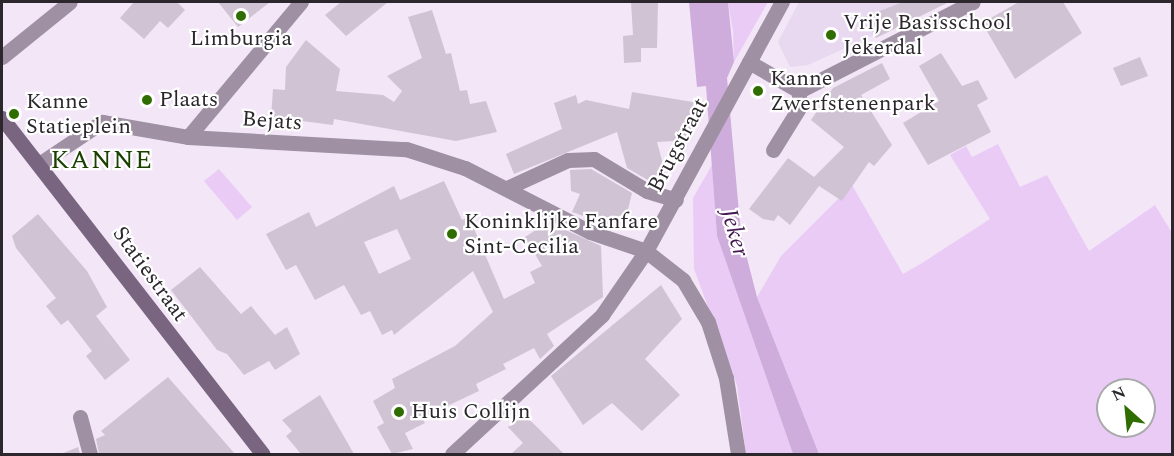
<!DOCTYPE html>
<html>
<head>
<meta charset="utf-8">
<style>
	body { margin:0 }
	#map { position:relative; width:1174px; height:456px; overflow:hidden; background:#f2e6f7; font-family:Spectral,serif }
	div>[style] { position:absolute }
	.built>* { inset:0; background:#e9d9f0 }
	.green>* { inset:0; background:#eacbf6 }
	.water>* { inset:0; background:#ceacdb }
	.building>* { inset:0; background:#d0c4d4 }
	.street>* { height:15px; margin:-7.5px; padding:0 7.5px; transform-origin:7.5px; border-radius:7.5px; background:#9f90a4 }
	.secondary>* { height:15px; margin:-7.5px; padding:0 7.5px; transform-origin:7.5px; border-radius:7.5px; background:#7a6581 }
	.dots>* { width:16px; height:16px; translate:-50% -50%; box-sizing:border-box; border:3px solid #fff; border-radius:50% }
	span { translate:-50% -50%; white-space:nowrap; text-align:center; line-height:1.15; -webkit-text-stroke:4.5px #fff; paint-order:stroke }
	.poi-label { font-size:22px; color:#2b272d }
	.left { translate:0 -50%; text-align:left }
	.street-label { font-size:22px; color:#2b272d }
	.water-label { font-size:24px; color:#441a52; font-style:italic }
	.quarter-label { font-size:26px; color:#194100; letter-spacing:1.5px }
	.frame { position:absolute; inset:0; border:3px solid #2b272d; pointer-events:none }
	.north { position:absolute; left:1096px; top:378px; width:60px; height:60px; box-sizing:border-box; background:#fff; border:2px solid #aaa9ab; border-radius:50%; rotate:333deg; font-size:16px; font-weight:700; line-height:24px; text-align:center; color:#2b272d }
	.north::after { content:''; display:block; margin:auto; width:21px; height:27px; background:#2f6d00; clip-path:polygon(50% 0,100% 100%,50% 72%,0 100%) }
</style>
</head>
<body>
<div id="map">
	<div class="built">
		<i style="clip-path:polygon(799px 2px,947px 2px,808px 65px,790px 67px,778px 42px)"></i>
	</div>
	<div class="green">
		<i style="clip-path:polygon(728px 2px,768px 2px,734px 62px,733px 31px)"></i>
		<i style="clip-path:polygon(evenodd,998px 144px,1020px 187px,1047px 175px,1089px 251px,1155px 205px,1172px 233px,1172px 454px,819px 454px,757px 297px,781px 256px,852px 185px,903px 274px,922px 263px,990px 219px,950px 155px,966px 146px,972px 157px,998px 144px,1108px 390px,1144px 390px,1144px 426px,1108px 426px,1108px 390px)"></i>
		<i style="clip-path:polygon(712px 165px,717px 236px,793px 454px,746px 454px,737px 385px,694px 269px,693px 198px)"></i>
		<i style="clip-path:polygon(219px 169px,252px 207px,237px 220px,204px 181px)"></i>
	</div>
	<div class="water">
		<i style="clip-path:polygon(689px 2px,728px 2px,734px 62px,727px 78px,741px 235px,757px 297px,819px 454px,793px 454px,717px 236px,706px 86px,697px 87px)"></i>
	</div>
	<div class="building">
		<i style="clip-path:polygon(134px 2px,177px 2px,185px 10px,168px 28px,160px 21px,144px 39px,120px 18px)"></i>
		<i style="clip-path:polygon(218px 2px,270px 2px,238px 27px)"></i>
		<i style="clip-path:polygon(341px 2px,388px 2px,346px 36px,325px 15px)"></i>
		<i style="clip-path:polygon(631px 2px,658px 2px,657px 48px,641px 48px,641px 62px,624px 63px,623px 36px,633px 35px)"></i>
		<i style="clip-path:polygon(903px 2px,949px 2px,876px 38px,864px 17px)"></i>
		<i style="clip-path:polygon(1019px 2px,1063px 2px,1082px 33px,1015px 79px,982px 23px)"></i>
		<i style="clip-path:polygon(432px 10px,446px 54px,451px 53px,460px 91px,467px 90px,470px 104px,486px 101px,497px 132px,456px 141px,334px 119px,333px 125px,271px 117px,273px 89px,285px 90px,286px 67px,306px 40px,340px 69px,336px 91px,383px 95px,394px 102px,402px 91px,387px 76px,422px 58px,408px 17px)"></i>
		<i style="clip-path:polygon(941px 53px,962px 86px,978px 80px,988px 99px,977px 105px,991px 132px,928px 165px,903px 123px,939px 101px,919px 66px)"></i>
		<i style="clip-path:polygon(1140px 57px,1148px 76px,1121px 86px,1113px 68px)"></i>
		<i style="clip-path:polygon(882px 63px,890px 79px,861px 95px,892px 145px,874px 166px,869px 162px,842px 201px,819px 186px,790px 225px,778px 215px,774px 221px,763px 219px,749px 209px,788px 158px,814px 177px,844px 147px,811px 120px,833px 88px)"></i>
		<i style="clip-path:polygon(632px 92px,693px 102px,691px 140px,657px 142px,667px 179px,653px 183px,627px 168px,617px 132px,514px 174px,506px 154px,562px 129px,554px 103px,576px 95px,578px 104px,586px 100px,629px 109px)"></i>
		<i style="clip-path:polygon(591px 169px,632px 193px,623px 230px,572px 212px,580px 194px,571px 191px,570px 170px)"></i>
		<i style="clip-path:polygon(evenodd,444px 181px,462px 220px,469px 217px,504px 299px,535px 283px,530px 272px,542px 266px,525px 237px,548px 222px,601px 246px,603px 297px,547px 334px,554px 346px,540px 359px,534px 348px,503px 364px,506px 369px,476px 384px,479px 391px,422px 418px,425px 423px,405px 433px,413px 449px,392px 454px,377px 427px,384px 423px,373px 401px,395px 388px,392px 379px,455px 346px,493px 312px,473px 271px,394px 335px,392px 330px,382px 335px,370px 311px,361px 315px,344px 285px,315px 300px,296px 265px,286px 270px,266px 234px,309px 212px,316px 227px,394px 186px,400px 200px,444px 181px,397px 229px,411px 259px,379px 274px,364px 242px,397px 229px)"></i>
		<i style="clip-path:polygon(38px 214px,87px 271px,107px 307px,96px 316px,130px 360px,105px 380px,86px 356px,92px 351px,68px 320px,61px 325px,46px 306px,56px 298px,16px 248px,12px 236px)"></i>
		<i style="clip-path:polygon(200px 267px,241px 314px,251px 306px,275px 335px,287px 327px,300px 354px,275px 370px,269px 361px,244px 375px,227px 354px,217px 350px,171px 290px)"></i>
		<i style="clip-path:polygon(661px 285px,682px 319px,645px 359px,680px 395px,642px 431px,612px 403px,583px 425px,551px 376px)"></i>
		<i style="clip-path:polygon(168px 377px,235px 454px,99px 454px,96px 439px,105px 435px,101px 431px)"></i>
		<i style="clip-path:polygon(320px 395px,354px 454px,301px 454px,286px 436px,292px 431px,282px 420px)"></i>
		<i style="clip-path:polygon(522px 413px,535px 425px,564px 454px,511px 454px,523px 443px,508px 427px)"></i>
		<i style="clip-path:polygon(78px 447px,80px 454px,61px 454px)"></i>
	</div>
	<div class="street">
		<i style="left:2px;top:57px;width:87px;rotate:-39deg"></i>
		<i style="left:749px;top:62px;width:58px;rotate:30.1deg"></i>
		<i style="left:799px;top:91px;width:195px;rotate:-27.1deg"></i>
		<i style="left:188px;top:137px;width:176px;rotate:-50.1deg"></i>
		<i style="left:773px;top:150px;width:49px;rotate:-58.2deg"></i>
		<i style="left:799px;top:108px;width:17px;rotate:-90deg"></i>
		<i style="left:39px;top:164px;width:76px;rotate:-33.7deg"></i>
		<i style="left:102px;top:122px;width:87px;rotate:9.9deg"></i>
		<i style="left:188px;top:137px;width:218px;rotate:3.2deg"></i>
		<i style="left:406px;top:149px;width:62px;rotate:17.9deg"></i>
		<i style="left:465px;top:168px;width:140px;rotate:27.1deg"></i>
		<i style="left:590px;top:232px;width:59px;rotate:18.7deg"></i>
		<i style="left:646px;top:251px;width:47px;rotate:38.1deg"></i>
		<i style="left:683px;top:280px;width:49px;rotate:59.2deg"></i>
		<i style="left:708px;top:322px;width:59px;rotate:72.2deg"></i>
		<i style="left:726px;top:378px;width:77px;rotate:81deg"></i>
		<i style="left:509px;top:187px;width:65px;rotate:-24.6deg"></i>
		<i style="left:568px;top:160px;width:26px;rotate:-2deg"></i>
		<i style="left:594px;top:159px;width:62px;rotate:31.1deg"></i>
		<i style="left:647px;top:191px;width:30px;rotate:17deg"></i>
		<i style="left:80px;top:417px;width:38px;rotate:75deg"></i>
		<i style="left:452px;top:454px;width:205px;rotate:-42.8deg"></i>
		<i style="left:602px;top:315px;width:78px;rotate:-55.5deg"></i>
		<i style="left:646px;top:251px;width:284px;rotate:-61.4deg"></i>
	</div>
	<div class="secondary">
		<i style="left:2px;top:118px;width:425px;rotate:52.2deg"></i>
	</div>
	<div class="dots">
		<i style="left:241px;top:16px;background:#2f6d00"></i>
		<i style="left:831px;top:35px;background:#2f6d00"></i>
		<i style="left:758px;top:91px;background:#2f6d00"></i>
		<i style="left:147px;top:100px;background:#2f6d00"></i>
		<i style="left:14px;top:114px;background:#2f6d00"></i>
		<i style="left:452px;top:234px;background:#2f6d00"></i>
		<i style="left:399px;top:412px;background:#2f6d00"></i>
	</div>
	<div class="poi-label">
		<span class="left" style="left:843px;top:35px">Vrije Basisschool<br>Jekerdal</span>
		<span style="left:241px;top:39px">Limburgia</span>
		<span class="left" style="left:770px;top:91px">Kanne<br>Zwerfstenenpark</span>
		<span class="left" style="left:159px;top:100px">Plaats</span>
		<span class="left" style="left:26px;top:114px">Kanne<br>Statieplein</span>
		<span class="left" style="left:464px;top:234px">Koninklijke Fanfare<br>Sint-Cecilia</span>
		<span class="left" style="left:411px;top:412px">Huis Collijn</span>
	</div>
	<div class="street-label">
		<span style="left:272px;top:121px;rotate:4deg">Bejats</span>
		<span style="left:678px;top:145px;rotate:-62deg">Brugstraat</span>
		<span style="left:150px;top:274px;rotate:54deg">Statiestraat</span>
	</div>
	<div class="water-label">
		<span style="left:734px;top:233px;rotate:74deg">Jeker</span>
	</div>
	<div class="quarter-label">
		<span style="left:102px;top:161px">KANNE</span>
	</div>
	<div class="frame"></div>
	<div class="north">N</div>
</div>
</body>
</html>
